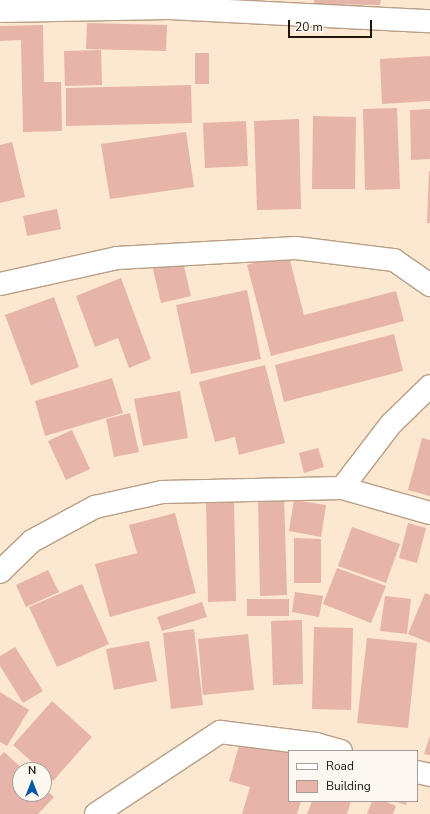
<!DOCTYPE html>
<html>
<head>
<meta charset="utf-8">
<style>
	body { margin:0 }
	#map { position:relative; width:430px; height:814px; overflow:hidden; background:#fce7d1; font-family:"Nunito Sans",sans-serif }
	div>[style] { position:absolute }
	.building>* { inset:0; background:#e6b4a9 }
	.roads { filter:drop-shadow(1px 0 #b89f86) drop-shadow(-1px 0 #b89f86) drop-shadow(0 1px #b89f86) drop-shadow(0 -1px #b89f86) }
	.street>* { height:22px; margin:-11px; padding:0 11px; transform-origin:11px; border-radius:11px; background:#fff }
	span { translate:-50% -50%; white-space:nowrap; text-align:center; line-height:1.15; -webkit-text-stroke:3.5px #fdf7f2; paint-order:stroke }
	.legend { position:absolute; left:288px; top:750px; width:130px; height:52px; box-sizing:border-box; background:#fdf7f2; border:1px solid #a49d96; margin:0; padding:5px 7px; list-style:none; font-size:12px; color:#1e150b }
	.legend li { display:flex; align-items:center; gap:8px; height:20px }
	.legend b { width:20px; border:1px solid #a49d96 }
	.north { position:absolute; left:12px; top:762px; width:40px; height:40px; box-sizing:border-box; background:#fdf7f2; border:1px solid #a49d96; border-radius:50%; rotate:0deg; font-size:11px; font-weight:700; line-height:16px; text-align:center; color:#1e150b }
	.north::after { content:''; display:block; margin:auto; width:14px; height:18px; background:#075ba9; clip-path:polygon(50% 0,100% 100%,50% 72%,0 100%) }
	.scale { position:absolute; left:288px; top:20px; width:84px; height:18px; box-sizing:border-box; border:2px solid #1e150b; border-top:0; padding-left:5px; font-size:12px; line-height:14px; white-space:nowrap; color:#1e150b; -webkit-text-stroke:3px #fdf7f2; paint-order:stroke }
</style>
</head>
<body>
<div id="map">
	<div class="building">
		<i style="clip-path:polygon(314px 0,381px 0,380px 5px,314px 4px)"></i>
		<i style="clip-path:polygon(87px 23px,167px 25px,166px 51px,86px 49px)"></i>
		<i style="clip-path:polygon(43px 25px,44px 82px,61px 82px,62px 131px,23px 132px,21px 40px,0 41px,0 26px)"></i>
		<i style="clip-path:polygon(101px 50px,102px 85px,65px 86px,64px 51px)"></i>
		<i style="clip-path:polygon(195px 53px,209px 53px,209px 84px,195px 84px)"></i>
		<i style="clip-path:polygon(430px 56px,430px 101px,382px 104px,380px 59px)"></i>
		<i style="clip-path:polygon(191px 85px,192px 123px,66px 126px,66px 88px)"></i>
		<i style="clip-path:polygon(397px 108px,400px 189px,365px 190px,363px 109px)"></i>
		<i style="clip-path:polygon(430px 109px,430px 159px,411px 160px,410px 110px)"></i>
		<i style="clip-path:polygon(313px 116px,356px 117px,355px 189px,312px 189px)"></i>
		<i style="clip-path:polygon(299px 119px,301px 209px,257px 210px,254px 121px)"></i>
		<i style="clip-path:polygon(246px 121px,248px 166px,205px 168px,203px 123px)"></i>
		<i style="clip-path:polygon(186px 132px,194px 187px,110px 199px,101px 144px)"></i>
		<i style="clip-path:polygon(12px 142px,25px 197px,0 203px,0 145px)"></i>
		<i style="clip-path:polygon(429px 171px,430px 171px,430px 223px,427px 223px)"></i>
		<i style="clip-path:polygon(57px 209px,61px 229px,27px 236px,23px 216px)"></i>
		<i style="clip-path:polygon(288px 253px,304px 315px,396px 291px,404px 321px,271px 356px,247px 265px)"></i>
		<i style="clip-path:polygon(182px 258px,191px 296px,161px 303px,152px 265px)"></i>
		<i style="clip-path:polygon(121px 278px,151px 359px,129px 368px,118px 338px,95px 347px,76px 296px)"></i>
		<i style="clip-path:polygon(247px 290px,261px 359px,191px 374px,176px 305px)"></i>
		<i style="clip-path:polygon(54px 297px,79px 367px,31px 385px,5px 315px)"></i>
		<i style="clip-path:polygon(394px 334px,403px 371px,284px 402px,275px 365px)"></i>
		<i style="clip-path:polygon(265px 365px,285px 443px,239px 455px,235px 437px,215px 442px,199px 382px)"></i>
		<i style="clip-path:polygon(112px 378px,123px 413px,45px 436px,35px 401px)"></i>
		<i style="clip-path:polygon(180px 391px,188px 438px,143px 446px,134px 399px)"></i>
		<i style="clip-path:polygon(130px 413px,139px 452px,114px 457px,106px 419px)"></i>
		<i style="clip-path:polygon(72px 430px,90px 469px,66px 480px,48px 441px)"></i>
		<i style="clip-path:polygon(422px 438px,430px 440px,430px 496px,408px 490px)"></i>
		<i style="clip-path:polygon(318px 448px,324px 467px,304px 473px,299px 453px)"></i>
		<i style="clip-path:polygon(284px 497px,287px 595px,260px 596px,258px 498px)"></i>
		<i style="clip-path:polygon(206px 500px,234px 500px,236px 601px,208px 602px)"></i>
		<i style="clip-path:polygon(294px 500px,326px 505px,321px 537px,289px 531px)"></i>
		<i style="clip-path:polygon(175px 513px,196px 593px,110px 617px,95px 564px,137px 553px,129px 525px)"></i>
		<i style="clip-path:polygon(408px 523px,426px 528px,417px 563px,399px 558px)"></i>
		<i style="clip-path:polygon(352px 527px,400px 544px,386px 583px,338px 566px)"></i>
		<i style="clip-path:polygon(294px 538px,321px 539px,321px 583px,294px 583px)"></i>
		<i style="clip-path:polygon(337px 568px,386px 586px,371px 623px,323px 604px)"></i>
		<i style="clip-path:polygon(48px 570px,59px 592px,26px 607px,16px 585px)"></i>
		<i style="clip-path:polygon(82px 584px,109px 644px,57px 667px,29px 607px)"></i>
		<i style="clip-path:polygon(295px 592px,323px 596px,319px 617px,292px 612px)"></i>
		<i style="clip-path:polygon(425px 593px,430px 595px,430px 643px,408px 634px)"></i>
		<i style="clip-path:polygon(385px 596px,411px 599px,407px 634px,380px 631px)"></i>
		<i style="clip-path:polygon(247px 599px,289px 599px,289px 616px,247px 616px)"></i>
		<i style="clip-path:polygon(202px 602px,207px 617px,162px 631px,157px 617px)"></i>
		<i style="clip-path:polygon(302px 620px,303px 684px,273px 685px,271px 621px)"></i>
		<i style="clip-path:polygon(314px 627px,353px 628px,351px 710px,312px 709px)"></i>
		<i style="clip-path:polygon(194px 629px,203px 705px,171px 709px,163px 633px)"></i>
		<i style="clip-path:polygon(248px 634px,254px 690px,203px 695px,198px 639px)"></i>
		<i style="clip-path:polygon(367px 638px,417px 643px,408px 728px,357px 723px)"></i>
		<i style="clip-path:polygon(149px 641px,157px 681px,114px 690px,106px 649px)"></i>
		<i style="clip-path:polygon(15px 647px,43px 691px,23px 703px,0 666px,0 656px)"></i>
		<i style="clip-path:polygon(0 692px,29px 710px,7px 746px,0 742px)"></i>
		<i style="clip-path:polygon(52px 701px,92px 737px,53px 781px,44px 770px,41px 770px,13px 745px)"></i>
		<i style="clip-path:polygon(430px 736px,430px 755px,424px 754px)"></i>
		<i style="clip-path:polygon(241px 739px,289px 752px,289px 801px,301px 801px,297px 814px,242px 814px,250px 787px,229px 781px)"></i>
		<i style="clip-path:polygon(4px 752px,24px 770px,20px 770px,20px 794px,44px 794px,44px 788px,54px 797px,38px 814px,0 814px,0 756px)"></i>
		<i style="clip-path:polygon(312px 801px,351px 801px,347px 814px,307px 814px)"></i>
		<i style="clip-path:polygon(372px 801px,384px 801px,396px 806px,393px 814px,367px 814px)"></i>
		<i style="clip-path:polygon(394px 801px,407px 801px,406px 805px)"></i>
	</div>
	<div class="roads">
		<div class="street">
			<i style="left:170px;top:0;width:8px;rotate:97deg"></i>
			<i style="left:169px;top:8px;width:261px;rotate:2.9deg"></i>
			<i style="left:0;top:11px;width:169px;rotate:-1deg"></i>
			<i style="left:0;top:284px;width:120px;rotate:-12.5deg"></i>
			<i style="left:117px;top:258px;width:179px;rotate:-3.2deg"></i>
			<i style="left:296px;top:248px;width:99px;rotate:7deg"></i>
			<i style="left:394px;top:260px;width:44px;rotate:34.8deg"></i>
			<i style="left:342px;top:488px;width:81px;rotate:-52.6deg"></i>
			<i style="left:391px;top:424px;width:54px;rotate:-44.3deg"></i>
			<i style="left:0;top:572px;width:45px;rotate:-44.1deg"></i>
			<i style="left:32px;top:541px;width:72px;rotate:-28.4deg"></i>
			<i style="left:95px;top:507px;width:69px;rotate:-12.6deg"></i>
			<i style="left:162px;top:492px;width:180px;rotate:-1.3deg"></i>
			<i style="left:342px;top:488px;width:91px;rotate:15.9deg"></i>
			<i style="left:417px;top:772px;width:13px;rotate:13deg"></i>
			<i style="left:96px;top:814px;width:149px;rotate:-33.5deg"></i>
			<i style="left:220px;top:732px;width:97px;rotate:7.1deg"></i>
			<i style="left:316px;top:744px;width:26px;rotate:16deg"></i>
		</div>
	</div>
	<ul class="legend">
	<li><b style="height:5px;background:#fff"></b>Road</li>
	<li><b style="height:11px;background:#e6b4a9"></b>Building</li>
	</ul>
	<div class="north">N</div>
	<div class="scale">20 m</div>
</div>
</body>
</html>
